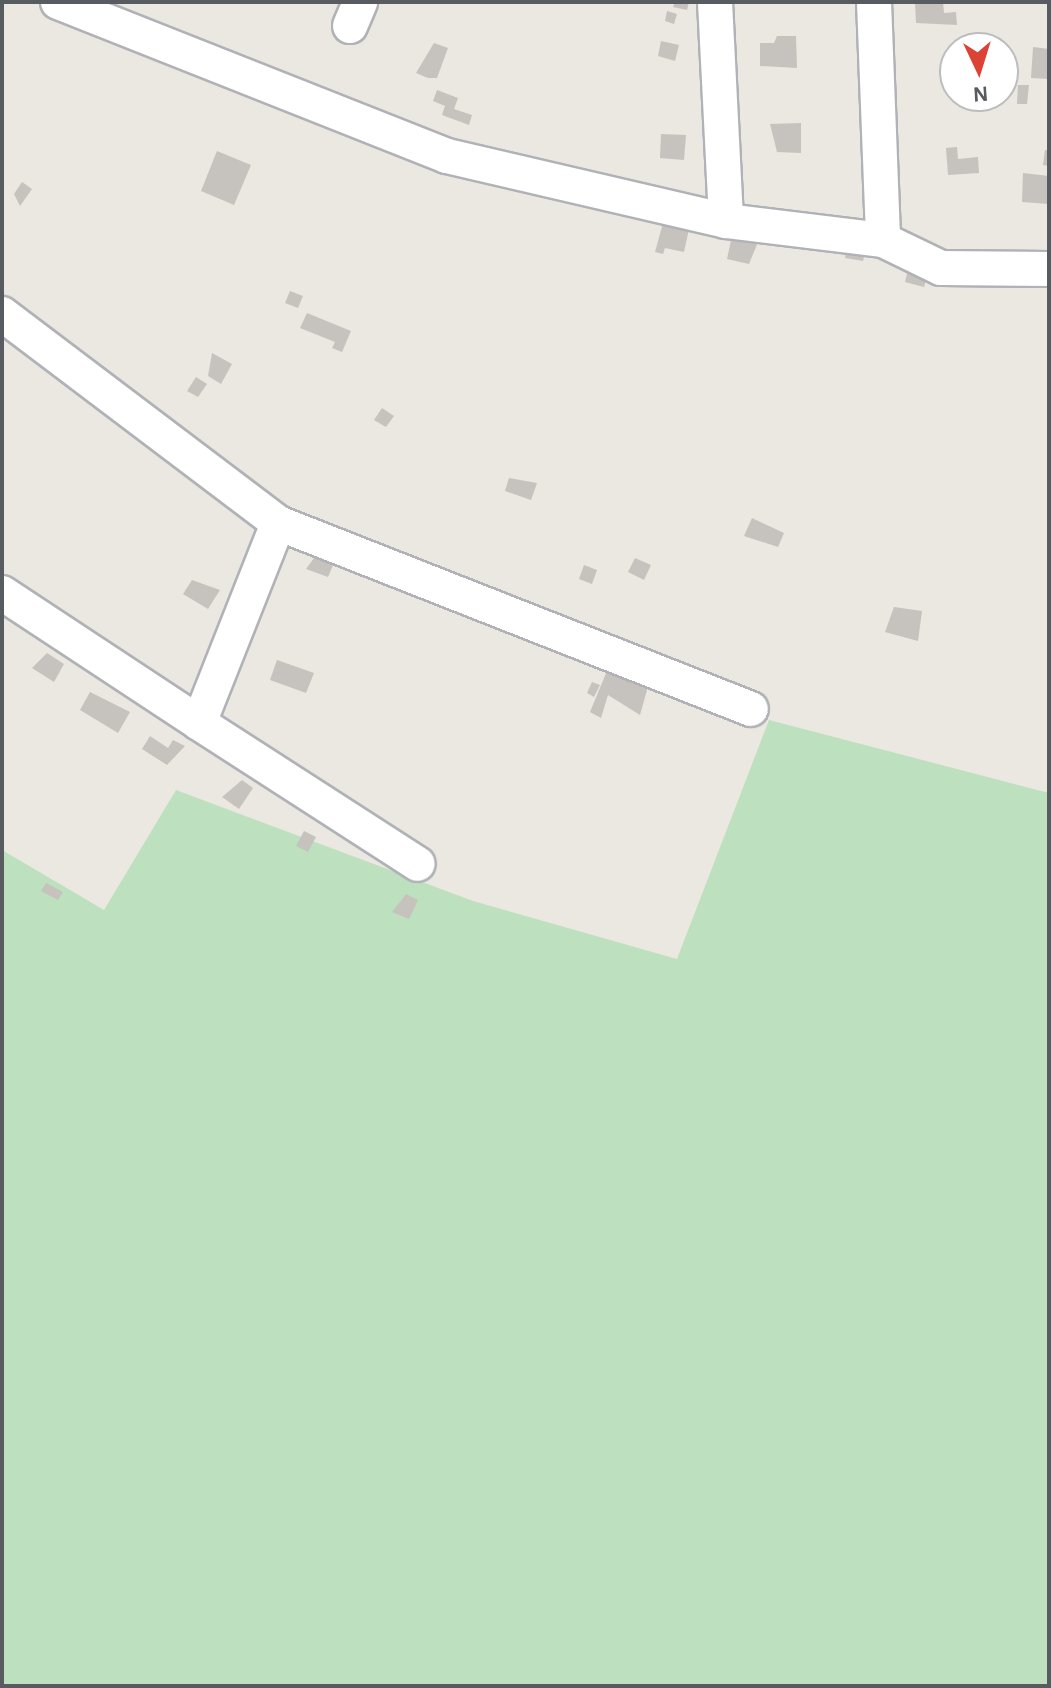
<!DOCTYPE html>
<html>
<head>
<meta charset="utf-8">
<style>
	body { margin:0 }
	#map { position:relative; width:1051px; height:1688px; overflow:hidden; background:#eae8e0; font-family:"Alegreya Sans",sans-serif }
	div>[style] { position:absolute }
	.green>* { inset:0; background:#bde1be }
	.building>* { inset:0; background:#c6c2bd }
	.roads { filter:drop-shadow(2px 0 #b0b2b7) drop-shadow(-2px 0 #b0b2b7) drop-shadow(0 2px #b0b2b7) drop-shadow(0 -2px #b0b2b7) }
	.street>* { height:34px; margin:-17px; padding:0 17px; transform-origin:17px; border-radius:17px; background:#fff }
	span { translate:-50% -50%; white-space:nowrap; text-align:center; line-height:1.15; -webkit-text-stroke:8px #fff; paint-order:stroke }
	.frame { position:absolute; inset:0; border:4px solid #585b60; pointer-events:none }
	.north { position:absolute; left:939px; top:32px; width:80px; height:80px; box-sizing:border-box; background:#fff; border:2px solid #bcbdbf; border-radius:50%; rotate:176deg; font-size:22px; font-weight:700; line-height:32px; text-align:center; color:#585b60 }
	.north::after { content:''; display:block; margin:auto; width:28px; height:36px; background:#db4435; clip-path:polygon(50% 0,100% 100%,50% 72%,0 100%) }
</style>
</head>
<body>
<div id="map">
	<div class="green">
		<i style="clip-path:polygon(769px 720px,1049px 793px,1049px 1686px,2px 1686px,2px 850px,104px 910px,176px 790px,473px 901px,677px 959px)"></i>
	</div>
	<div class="building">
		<i style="clip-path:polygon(675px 2px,689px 2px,687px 10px,673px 7px)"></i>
		<i style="clip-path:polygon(915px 2px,943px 2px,944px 13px,956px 12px,957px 25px,916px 23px)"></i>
		<i style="clip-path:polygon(667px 11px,677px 14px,674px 24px,665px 21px)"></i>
		<i style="clip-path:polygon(777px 36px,796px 36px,797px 68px,760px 66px,760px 43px,774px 43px)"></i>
		<i style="clip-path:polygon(661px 41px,679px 45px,675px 61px,658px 56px)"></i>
		<i style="clip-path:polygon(434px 43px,448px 48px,437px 78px,428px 78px,416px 73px)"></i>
		<i style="clip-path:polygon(1033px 47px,1049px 49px,1049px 79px,1031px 78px)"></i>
		<i style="clip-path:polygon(1018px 85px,1029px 85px,1027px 104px,1017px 104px)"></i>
		<i style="clip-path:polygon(437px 90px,458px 98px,454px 109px,472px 115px,469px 125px,442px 115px,445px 106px,433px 101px)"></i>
		<i style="clip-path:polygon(801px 123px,801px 153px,777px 152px,770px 124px)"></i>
		<i style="clip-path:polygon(661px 134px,686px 135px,684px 160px,660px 158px)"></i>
		<i style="clip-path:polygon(957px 147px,958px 159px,978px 157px,979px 173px,948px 175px,946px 148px)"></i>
		<i style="clip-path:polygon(1045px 150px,1049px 150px,1049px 166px,1043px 165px)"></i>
		<i style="clip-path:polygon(217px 151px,251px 165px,234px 205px,201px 191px)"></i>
		<i style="clip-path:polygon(1023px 173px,1049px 176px,1049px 204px,1022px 202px)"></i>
		<i style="clip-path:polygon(22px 182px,32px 189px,20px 206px,14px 194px)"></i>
		<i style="clip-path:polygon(663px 223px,689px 229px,684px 252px,665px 248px,663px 254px,655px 252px)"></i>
		<i style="clip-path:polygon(850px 225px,867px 245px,863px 261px,845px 258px)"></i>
		<i style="clip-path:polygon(732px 236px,758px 242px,749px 264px,727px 259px)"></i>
		<i style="clip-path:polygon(912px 252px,932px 259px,924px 287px,905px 282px)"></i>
		<i style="clip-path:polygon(290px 291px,303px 296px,298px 308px,285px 303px)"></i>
		<i style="clip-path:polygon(307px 313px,351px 331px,342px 352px,332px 348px,335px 342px,300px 328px)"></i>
		<i style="clip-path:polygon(212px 353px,232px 364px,221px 384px,208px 376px)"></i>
		<i style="clip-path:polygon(196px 377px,207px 384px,198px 397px,187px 391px)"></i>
		<i style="clip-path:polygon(382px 408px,394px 416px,386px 427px,374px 420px)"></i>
		<i style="clip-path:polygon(509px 478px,537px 483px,531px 500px,505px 491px)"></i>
		<i style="clip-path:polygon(752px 518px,784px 533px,778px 547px,744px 536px)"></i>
		<i style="clip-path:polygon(325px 543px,340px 549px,328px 577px,306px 569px)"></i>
		<i style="clip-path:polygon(635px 558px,651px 565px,644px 580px,628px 572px)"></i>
		<i style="clip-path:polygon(584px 565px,597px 570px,592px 584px,579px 579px)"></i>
		<i style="clip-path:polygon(192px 580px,220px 590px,208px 609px,183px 594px)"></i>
		<i style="clip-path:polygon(894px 607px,922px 611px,918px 641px,885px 632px)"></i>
		<i style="clip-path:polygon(47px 653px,64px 664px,54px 682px,32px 668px)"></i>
		<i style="clip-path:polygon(277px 660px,314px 673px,306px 693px,270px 680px)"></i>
		<i style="clip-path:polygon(609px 666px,649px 683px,640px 715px,608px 695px,601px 718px,590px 712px)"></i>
		<i style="clip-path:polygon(592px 682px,600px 685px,594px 697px,587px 693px)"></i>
		<i style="clip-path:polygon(90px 692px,130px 712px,118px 733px,80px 710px)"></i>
		<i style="clip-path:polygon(150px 736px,168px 748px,173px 740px,185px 746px,167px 765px,142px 749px)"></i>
		<i style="clip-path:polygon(242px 780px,253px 788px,239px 809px,222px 797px)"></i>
		<i style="clip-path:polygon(304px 831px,316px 837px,308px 852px,296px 846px)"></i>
		<i style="clip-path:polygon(46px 883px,63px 892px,58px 900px,41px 891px)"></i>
		<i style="clip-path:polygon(406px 894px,418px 900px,409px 919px,392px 912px)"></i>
	</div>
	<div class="roads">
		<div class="street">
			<i style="left:58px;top:2px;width:418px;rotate:21.6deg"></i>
			<i style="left:447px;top:156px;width:286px;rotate:13.1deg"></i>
			<i style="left:715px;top:2px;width:219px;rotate:87.1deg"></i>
			<i style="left:726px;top:221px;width:158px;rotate:6.9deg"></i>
			<i style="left:874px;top:2px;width:238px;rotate:87.8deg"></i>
			<i style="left:883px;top:240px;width:64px;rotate:25.8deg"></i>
			<i style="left:941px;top:268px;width:108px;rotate:0.5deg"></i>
			<i style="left:350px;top:26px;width:26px;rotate:-67deg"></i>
			<i style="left:2px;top:314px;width:346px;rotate:37.1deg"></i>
			<i style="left:278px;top:523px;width:508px;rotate:21.47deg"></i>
			<i style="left:2px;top:593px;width:236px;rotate:33.4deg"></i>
			<i style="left:199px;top:723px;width:215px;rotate:-68.4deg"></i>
			<i style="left:199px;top:723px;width:260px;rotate:32.8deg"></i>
		</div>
	</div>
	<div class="frame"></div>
	<div class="north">N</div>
</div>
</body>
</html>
